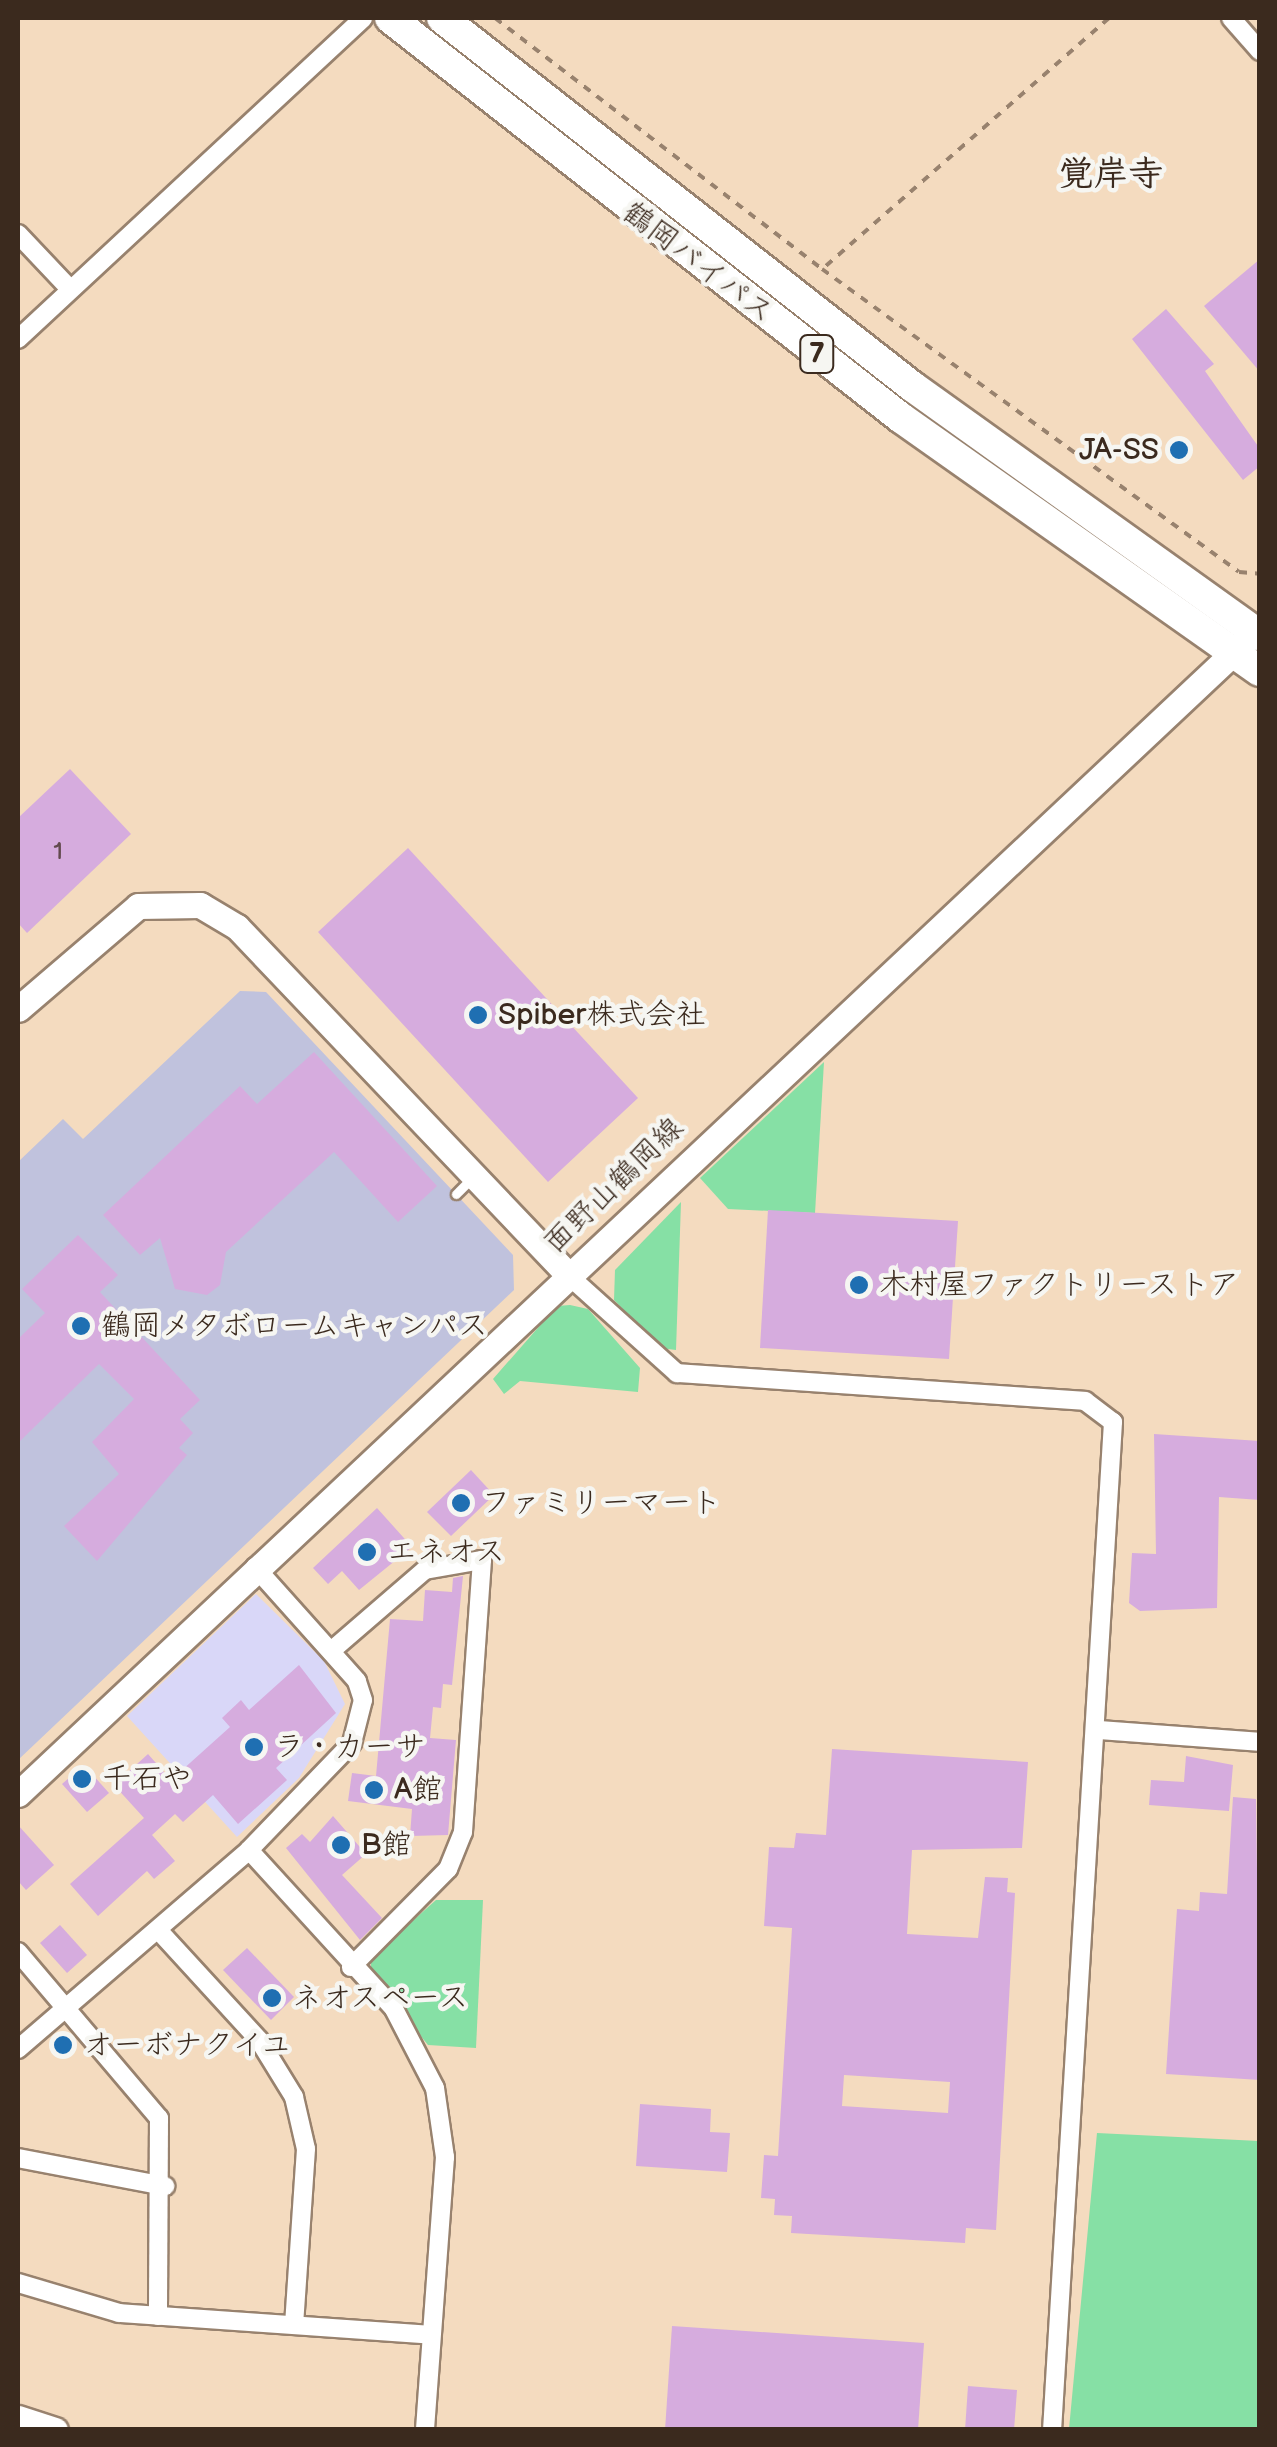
<!DOCTYPE html>
<html>
<head>
<meta charset="utf-8">
<style>
	body { margin:0 }
	#map { position:relative; width:1277px; height:2447px; overflow:hidden; background:#f4dbbf; font-family:"Balsamiq Sans","Klee One",sans-serif }
	div>[style] { position:absolute }
	.built>* { inset:0; background:#d9d7f8 }
	.industrial>* { inset:0; background:#c0c2dd }
	.green>* { inset:0; background:#86e0a5 }
	.building>* { inset:0; background:#d6acde }
	.path>* { height:4px; margin-top:-2px; transform-origin:0; background:repeating-linear-gradient(90deg,#98826e 0 8px,transparent 0 16px) }
	.roads { filter:drop-shadow(2px 0 #98826e) drop-shadow(-2px 0 #98826e) drop-shadow(0 2px #98826e) drop-shadow(0 -2px #98826e) }
	.lane>* { height:9px; margin:-4.5px; padding:0 4.5px; transform-origin:4.5px; border-radius:4.5px; background:#fff }
	.street>* { height:18px; margin:-9px; padding:0 9px; transform-origin:9px; border-radius:9px; background:#fff }
	.secondary>* { height:25px; margin:-12.5px; padding:0 12.5px; transform-origin:12.5px; border-radius:12.5px; background:#fff }
	.highway>* { height:30px; margin:-15px; padding:0 15px; transform-origin:15px; border-radius:15px; background:#fff }
	.dots>* { width:28px; height:28px; translate:-50% -50%; box-sizing:border-box; border:5px solid #f6f6f2; border-radius:50% }
	span { translate:-50% -50%; white-space:nowrap; text-align:center; line-height:1.15; -webkit-text-stroke:9px #f6f6f2; paint-order:stroke }
	.number-label { font-size:25px; color:#624a4e }
	.number-label span { -webkit-text-stroke-width:0 }
	.shield-label span { padding:2px 8px; background:#f6f6f2; border:2px solid; border-radius:8px; -webkit-text-stroke-width:0 }
	.shield-label { font-size:28px; color:#3b2a1e; font-weight:700 }
	.street-label { font-size:30px; color:#3b2a1e }
	.poi-label { font-size:30px; color:#3b2a1e }
	.right { translate:-100% -50%; text-align:right }
	.left { translate:0 -50%; text-align:left }
	.quarter-label { font-size:35px; color:#3b2a1e; font-weight:700 }
	.frame { position:absolute; inset:0; border:20px solid #3b2a1e; pointer-events:none }
</style>
</head>
<body>
<div id="map">
	<div class="built">
		<i style="clip-path:polygon(256px 1594px,324px 1661px,345px 1704px,299px 1778px,237px 1837px,127px 1716px)"></i>
	</div>
	<div class="industrial">
		<i style="clip-path:polygon(240px 991px,266px 992px,513px 1255px,514px 1290px,18px 1760px,18px 1162px,63px 1119px,83px 1139px)"></i>
	</div>
	<div class="green">
		<i style="clip-path:polygon(824px 1062px,815px 1213px,728px 1209px,700px 1178px)"></i>
		<i style="clip-path:polygon(681px 1202px,676px 1350px,660px 1348px,614px 1300px,615px 1270px)"></i>
		<i style="clip-path:polygon(570px 1305px,588px 1309px,640px 1368px,638px 1392px,520px 1381px,504px 1394px,493px 1379px,557px 1306px)"></i>
		<i style="clip-path:polygon(436px 1900px,483px 1900px,476px 2048px,428px 2045px,371px 1975px,371px 1958px)"></i>
		<i style="clip-path:polygon(1097px 2133px,1259px 2141px,1259px 2429px,1069px 2429px)"></i>
	</div>
	<div class="building">
		<i style="clip-path:polygon(1260px 259px,1260px 372px,1204px 306px)"></i>
		<i style="clip-path:polygon(1166px 309px,1214px 364px,1205px 371px,1260px 449px,1260px 466px,1243px 480px,1132px 339px)"></i>
		<i style="clip-path:polygon(70px 769px,131px 834px,27px 933px,18px 923px,18px 818px)"></i>
		<i style="clip-path:polygon(408px 848px,638px 1098px,548px 1182px,318px 932px)"></i>
		<i style="clip-path:polygon(314px 1052px,437px 1186px,398px 1222px,334px 1152px,226px 1252px,220px 1285px,207px 1295px,175px 1289px,160px 1238px,140px 1255px,103px 1215px,240px 1086px,257px 1104px)"></i>
		<i style="clip-path:polygon(768px 1210px,958px 1221px,949px 1359px,760px 1348px)"></i>
		<i style="clip-path:polygon(78px 1235px,118px 1275px,100px 1292px,200px 1400px,180px 1419px,193px 1433px,179px 1448px,187px 1455px,97px 1561px,64px 1526px,119px 1474px,92px 1442px,134px 1399px,99px 1364px,18px 1443px,18px 1339px,45px 1313px,22px 1289px)"></i>
		<i style="clip-path:polygon(1154px 1434px,1260px 1441px,1260px 1500px,1219px 1497px,1217px 1608px,1140px 1611px,1129px 1603px,1132px 1553px,1156px 1554px)"></i>
		<i style="clip-path:polygon(471px 1470px,494px 1495px,451px 1536px,427px 1512px)"></i>
		<i style="clip-path:polygon(377px 1508px,412px 1547px,359px 1590px,342px 1571px,328px 1584px,313px 1568px)"></i>
		<i style="clip-path:polygon(463px 1576px,452px 1685px,443px 1684px,441px 1708px,433px 1707px,430px 1738px,456px 1740px,448px 1835px,410px 1836px,412px 1809px,348px 1801px,352px 1773px,376px 1776px,390px 1619px,423px 1621px,425px 1590px,452px 1592px,453px 1578px)"></i>
		<i style="clip-path:polygon(299px 1665px,336px 1713px,276px 1768px,287px 1780px,238px 1824px,213px 1795px,183px 1822px,175px 1814px,152px 1835px,175px 1861px,154px 1879px,147px 1871px,98px 1916px,70px 1884px,144px 1818px,114px 1785px,148px 1754px,171px 1780px,230px 1727px,222px 1718px,241px 1700px,249px 1710px)"></i>
		<i style="clip-path:polygon(evenodd,832px 1749px,1028px 1762px,1022px 1848px,912px 1850px,907px 1934px,978px 1938px,985px 1877px,1008px 1878px,1007px 1892px,1015px 1893px,996px 2230px,966px 2228px,965px 2243px,791px 2233px,792px 2216px,774px 2215px,775px 2199px,761px 2198px,764px 2155px,778px 2156px,792px 1928px,764px 1926px,769px 1847px,794px 1848px,796px 1833px,826px 1835px,832px 1749px,844px 2075px,950px 2082px,948px 2113px,842px 2106px,844px 2075px)"></i>
		<i style="clip-path:polygon(1186px 1756px,1233px 1765px,1229px 1811px,1149px 1805px,1151px 1780px,1184px 1782px)"></i>
		<i style="clip-path:polygon(84px 1765px,109px 1793px,87px 1812px,62px 1784px)"></i>
		<i style="clip-path:polygon(1233px 1797px,1256px 1799px,1260px 2080px,1166px 2074px,1177px 1909px,1199px 1911px,1200px 1892px,1227px 1894px)"></i>
		<i style="clip-path:polygon(333px 1816px,366px 1854px,342px 1875px,382px 1918px,360px 1940px,286px 1848px,302px 1834px,310px 1842px)"></i>
		<i style="clip-path:polygon(18px 1825px,54px 1865px,26px 1890px,18px 1881px)"></i>
		<i style="clip-path:polygon(60px 1925px,87px 1955px,67px 1973px,40px 1943px)"></i>
		<i style="clip-path:polygon(247px 1948px,294px 1997px,271px 2020px,223px 1970px)"></i>
		<i style="clip-path:polygon(640px 2104px,711px 2109px,710px 2132px,730px 2133px,727px 2172px,636px 2166px)"></i>
		<i style="clip-path:polygon(672px 2326px,924px 2343px,918px 2430px,665px 2430px)"></i>
		<i style="clip-path:polygon(968px 2386px,1017px 2390px,1014px 2430px,965px 2430px)"></i>
	</div>
	<div class="path">
		<i style="left:495px;top:18px;width:412px;rotate:37.5deg"></i>
		<i style="left:1109px;top:18px;width:381px;rotate:138.8deg"></i>
		<i style="left:822px;top:269px;width:515px;rotate:36deg"></i>
		<i style="left:1239px;top:572px;width:21px;rotate:5deg"></i>
	</div>
	<div class="roads">
		<div class="lane">
			<i style="left:456px;top:1194px;width:23px;rotate:-45deg"></i>
		</div>
		<div class="street">
			<i style="left:1231px;top:18px;width:44px;rotate:48.7deg"></i>
			<i style="left:18px;top:234px;width:76px;rotate:46.6deg"></i>
			<i style="left:18px;top:339px;width:471px;rotate:-42.9deg"></i>
			<i style="left:568px;top:1275px;width:147px;rotate:42deg"></i>
			<i style="left:677px;top:1373px;width:409px;rotate:3.9deg"></i>
			<i style="left:1085px;top:1401px;width:35px;rotate:37deg"></i>
			<i style="left:1113px;top:1422px;width:1010px;rotate:93.46deg"></i>
			<i style="left:331px;top:1651px;width:124px;rotate:-40.8deg"></i>
			<i style="left:425px;top:1570px;width:58px;rotate:-10deg"></i>
			<i style="left:482px;top:1560px;width:273px;rotate:94deg"></i>
			<i style="left:463px;top:1832px;width:40px;rotate:112deg"></i>
			<i style="left:448px;top:1869px;width:138px;rotate:134.7deg"></i>
			<i style="left:1098px;top:1730px;width:162px;rotate:4.2deg"></i>
			<i style="left:249px;top:1850px;width:215px;rotate:47.6deg"></i>
			<i style="left:394px;top:2009px;width:89px;rotate:62.6deg"></i>
			<i style="left:435px;top:2088px;width:70px;rotate:81.8deg"></i>
			<i style="left:445px;top:2157px;width:274px;rotate:94.2deg"></i>
			<i style="left:160px;top:1932px;width:147px;rotate:47.5deg"></i>
			<i style="left:259px;top:2040px;width:67px;rotate:58.4deg"></i>
			<i style="left:294px;top:2097px;width:53px;rotate:77deg"></i>
			<i style="left:306px;top:2149px;width:176px;rotate:93.9deg"></i>
			<i style="left:18px;top:1952px;width:218px;rotate:49.7deg"></i>
			<i style="left:159px;top:2118px;width:198px;rotate:90.3deg"></i>
			<i style="left:18px;top:2049px;width:305px;rotate:-40.7deg"></i>
			<i style="left:249px;top:1850px;width:149px;rotate:-46.1deg"></i>
			<i style="left:352px;top:1743px;width:44px;rotate:-75.7deg"></i>
			<i style="left:363px;top:1700px;width:20px;rotate:-108deg"></i>
			<i style="left:357px;top:1681px;width:153px;rotate:-131.8deg"></i>
			<i style="left:18px;top:2158px;width:150px;rotate:10.8deg"></i>
			<i style="left:18px;top:2283px;width:105px;rotate:16.5deg"></i>
			<i style="left:119px;top:2313px;width:312px;rotate:4deg"></i>
		</div>
		<div class="secondary">
			<i style="left:18px;top:1009px;width:158px;rotate:-40.6deg"></i>
			<i style="left:138px;top:906px;width:62px;rotate:-0.9deg"></i>
			<i style="left:200px;top:905px;width:43px;rotate:30.7deg"></i>
			<i style="left:237px;top:927px;width:480px;rotate:46.4deg"></i>
			<i style="left:18px;top:1794px;width:1684px;rotate:-43.2deg"></i>
			<i style="left:18px;top:2418px;width:39px;rotate:18deg"></i>
		</div>
		<div class="highway">
			<i style="left:390px;top:18px;width:649px;rotate:38.05deg"></i>
			<i style="left:901px;top:418px;width:439px;rotate:35.2deg"></i>
			<i style="left:442px;top:18px;width:598px;rotate:38.08deg"></i>
			<i style="left:913px;top:387px;width:427px;rotate:35.6deg"></i>
		</div>
	</div>
	<div class="dots">
		<i style="left:1179px;top:450px;background:#1f6fb2"></i>
		<i style="left:478px;top:1015px;background:#1f6fb2"></i>
		<i style="left:859px;top:1285px;background:#1f6fb2"></i>
		<i style="left:81px;top:1326px;background:#1f6fb2"></i>
		<i style="left:461px;top:1503px;background:#1f6fb2"></i>
		<i style="left:367px;top:1552px;background:#1f6fb2"></i>
		<i style="left:254px;top:1747px;background:#1f6fb2"></i>
		<i style="left:82px;top:1779px;background:#1f6fb2"></i>
		<i style="left:374px;top:1790px;background:#1f6fb2"></i>
		<i style="left:341px;top:1845px;background:#1f6fb2"></i>
		<i style="left:272px;top:1998px;background:#1f6fb2"></i>
		<i style="left:63px;top:2045px;background:#1f6fb2"></i>
	</div>
	<div class="number-label">
		<span style="left:58px;top:852px">1</span>
	</div>
	<div class="shield-label">
		<span style="left:817px;top:354px">7</span>
	</div>
	<div class="street-label">
		<span style="left:698px;top:263px;rotate:37deg">鶴岡バイパス</span>
		<span style="left:614px;top:1186px;rotate:-44deg">面野山鶴岡線</span>
	</div>
	<div class="poi-label">
		<span class="right" style="left:1159px;top:450px">JA-SS</span>
		<span class="left" style="left:498px;top:1015px">Spiber株式会社</span>
		<span class="left" style="left:879px;top:1285px">木村屋ファクトリーストア</span>
		<span class="left" style="left:101px;top:1326px">鶴岡メタボロームキャンパス</span>
		<span class="left" style="left:481px;top:1503px">ファミリーマート</span>
		<span class="left" style="left:387px;top:1552px">エネオス</span>
		<span class="left" style="left:274px;top:1747px">ラ・カーサ</span>
		<span class="left" style="left:102px;top:1779px">千石や</span>
		<span class="left" style="left:394px;top:1790px">A館</span>
		<span class="left" style="left:361px;top:1845px">B館</span>
		<span class="left" style="left:292px;top:1998px">ネオスペース</span>
		<span class="left" style="left:83px;top:2045px">オーボナクイユ</span>
	</div>
	<div class="quarter-label">
		<span style="left:1111px;top:175px">覚岸寺</span>
	</div>
	<div class="frame"></div>
</div>
</body>
</html>
